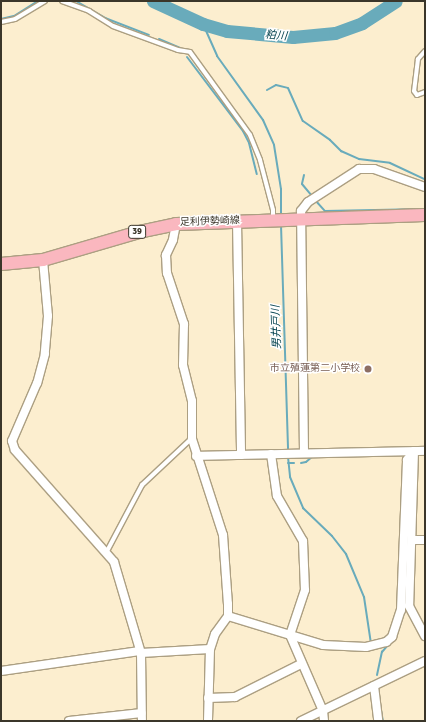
<!DOCTYPE html>
<html>
<head>
<meta charset="utf-8">
<style>
	body { margin:0 }
	#map { position:relative; width:426px; height:722px; overflow:hidden; background:#fceecf; font-family:Signika,"Noto Sans JP",sans-serif }
	div>[style] { position:absolute }
	.stream>* { height:2px; margin:-1px; padding:0 1px; transform-origin:1px; border-radius:1px; background:#69abbb }
	.river>* { height:13px; margin:-6.5px; padding:0 6.5px; transform-origin:6.5px; border-radius:6.5px; background:#69abbb }
	.roads { filter:drop-shadow(1px 0 #ac9f82) drop-shadow(-1px 0 #ac9f82) drop-shadow(0 1px #ac9f82) drop-shadow(0 -1px #ac9f82) }
	.service>* { height:4px; margin:-2px; padding:0 2px; transform-origin:2px; border-radius:2px; background:#fff }
	.minor>* { height:8px; margin:-4px; padding:0 4px; transform-origin:4px; border-radius:4px; background:#fff }
	.primary>* { height:12px; margin:-6px; padding:0 6px; transform-origin:6px; border-radius:6px; background:#fab7bf }
	.dots>* { width:11px; height:11px; translate:-50% -50%; box-sizing:border-box; border:2px solid #fff; border-radius:50% }
	span { translate:-50% -50%; white-space:nowrap; text-align:center; line-height:1.15; -webkit-text-stroke:3px #fff; paint-order:stroke }
	.shield-label span { padding:1px 3px; background:#fff; border:1px solid; border-radius:3px; -webkit-text-stroke-width:0 }
	.shield-label { font-size:9px; color:#3b362a; font-weight:700 }
	.street-label { font-size:10px; color:#3b362a }
	.education-label { font-size:10px; color:#785e54 }
	.right { translate:-100% -50%; text-align:right }
	.water-label { font-size:11px; color:#094652; font-style:italic }
	.frame { position:absolute; inset:0; border:2px solid #3b362a; pointer-events:none }
</style>
</head>
<body>
<div id="map">
	<div class="stream">
		<i style="left:76px;top:1px;width:34px;rotate:30deg"></i>
		<i style="left:105px;top:18px;width:47px;rotate:21.1deg"></i>
		<i style="left:1px;top:19px;width:13px;rotate:-13deg"></i>
		<i style="left:14px;top:16px;width:28px;rotate:-32deg"></i>
		<i style="left:203px;top:24px;width:35px;rotate:66deg"></i>
		<i style="left:217px;top:56px;width:79px;rotate:54.3deg"></i>
		<i style="left:263px;top:120px;width:27px;rotate:66deg"></i>
		<i style="left:274px;top:145px;width:45px;rotate:81deg"></i>
		<i style="left:281px;top:189px;width:28px;rotate:90deg"></i>
		<i style="left:159px;top:39px;width:23px;rotate:23deg"></i>
		<i style="left:187px;top:57px;width:93px;rotate:52.9deg"></i>
		<i style="left:243px;top:131px;width:13px;rotate:63deg"></i>
		<i style="left:249px;top:143px;width:32px;rotate:76deg"></i>
		<i style="left:267px;top:90px;width:10px;rotate:-29deg"></i>
		<i style="left:276px;top:85px;width:12px;rotate:14deg"></i>
		<i style="left:288px;top:88px;width:36px;rotate:66deg"></i>
		<i style="left:303px;top:121px;width:33px;rotate:35deg"></i>
		<i style="left:330px;top:140px;width:16px;rotate:45deg"></i>
		<i style="left:341px;top:151px;width:20px;rotate:24deg"></i>
		<i style="left:359px;top:159px;width:31px;rotate:7deg"></i>
		<i style="left:390px;top:163px;width:38px;rotate:25deg"></i>
		<i style="left:304px;top:175px;width:9px;rotate:103deg"></i>
		<i style="left:302px;top:184px;width:17px;rotate:50deg"></i>
		<i style="left:315px;top:200px;width:15px;rotate:48deg"></i>
		<i style="left:325px;top:211px;width:100px;rotate:-1.1deg"></i>
		<i style="left:281px;top:225px;width:228px;rotate:88.2deg"></i>
		<i style="left:288px;top:457px;width:20px;rotate:84deg"></i>
		<i style="left:290px;top:477px;width:34px;rotate:67deg"></i>
		<i style="left:303px;top:508px;width:40px;rotate:44deg"></i>
		<i style="left:332px;top:536px;width:23px;rotate:52deg"></i>
		<i style="left:346px;top:554px;width:47px;rotate:67.3deg"></i>
		<i style="left:364px;top:597px;width:48px;rotate:81.5deg"></i>
		<i style="left:288px;top:463px;width:6px"></i>
		<i style="left:301px;top:463px;width:5px;rotate:-11deg"></i>
		<i style="left:306px;top:462px;width:8px;rotate:-40deg"></i>
		<i style="left:377px;top:675px;width:24px;rotate:-78deg"></i>
		<i style="left:382px;top:652px;width:9px;rotate:-49deg"></i>
		<i style="left:379px;top:699px;width:22px;rotate:80deg"></i>
	</div>
	<div class="river">
		<i style="left:153px;top:1px;width:55px;rotate:24.7deg"></i>
		<i style="left:203px;top:24px;width:25px;rotate:16deg"></i>
		<i style="left:227px;top:31px;width:66px;rotate:5.2deg"></i>
		<i style="left:293px;top:37px;width:42px;rotate:-5.4deg"></i>
		<i style="left:335px;top:33px;width:29px;rotate:-20deg"></i>
		<i style="left:362px;top:23px;width:40px;rotate:-32.9deg"></i>
	</div>
	<div class="roads">
		<div class="service">
			<i style="left:62px;top:1px;width:29px;rotate:20deg"></i>
			<i style="left:89px;top:11px;width:28px;rotate:32deg"></i>
			<i style="left:113px;top:26px;width:69px;rotate:20.3deg"></i>
			<i style="left:178px;top:50px;width:12px;rotate:9deg"></i>
			<i style="left:190px;top:52px;width:102px;rotate:54.1deg"></i>
			<i style="left:250px;top:135px;width:27px;rotate:68deg"></i>
			<i style="left:260px;top:160px;width:52px;rotate:75.4deg"></i>
			<i style="left:273px;top:210px;width:9px;rotate:90deg"></i>
			<i style="left:1px;top:22px;width:14px;rotate:-12deg"></i>
			<i style="left:15px;top:19px;width:35px;rotate:-31deg"></i>
			<i style="left:425px;top:51px;width:11px;rotate:131deg"></i>
			<i style="left:418px;top:59px;width:32px;rotate:97deg"></i>
			<i style="left:414px;top:91px;width:5px;rotate:53deg"></i>
			<i style="left:417px;top:95px;width:9px;rotate:-21deg"></i>
			<i style="left:106px;top:553px;width:77px;rotate:-62.1deg"></i>
			<i style="left:142px;top:485px;width:69px;rotate:-43.2deg"></i>
		</div>
		<div class="minor">
			<i style="left:237px;top:221px;width:234px;rotate:89deg"></i>
			<i style="left:176px;top:224px;width:16px;rotate:101deg"></i>
			<i style="left:173px;top:240px;width:17px;rotate:115deg"></i>
			<i style="left:166px;top:255px;width:18px;rotate:87deg"></i>
			<i style="left:167px;top:273px;width:54px;rotate:71.6deg"></i>
			<i style="left:184px;top:324px;width:41px;rotate:91.4deg"></i>
			<i style="left:183px;top:365px;width:37px;rotate:76deg"></i>
			<i style="left:192px;top:401px;width:38px;rotate:90deg"></i>
			<i style="left:192px;top:439px;width:101px;rotate:72.1deg"></i>
			<i style="left:223px;top:535px;width:69px;rotate:85.9deg"></i>
			<i style="left:228px;top:604px;width:12px;rotate:90deg"></i>
			<i style="left:228px;top:616px;width:22px;rotate:126deg"></i>
			<i style="left:215px;top:634px;width:16px;rotate:108deg"></i>
			<i style="left:210px;top:649px;width:72px;rotate:91.6deg"></i>
			<i style="left:43px;top:260px;width:56px;rotate:84.9deg"></i>
			<i style="left:48px;top:316px;width:38px;rotate:95deg"></i>
			<i style="left:45px;top:354px;width:30px;rotate:105deg"></i>
			<i style="left:37px;top:383px;width:63px;rotate:113.3deg"></i>
			<i style="left:12px;top:441px;width:9px;rotate:72deg"></i>
			<i style="left:15px;top:450px;width:149px;rotate:48.5deg"></i>
			<i style="left:114px;top:562px;width:95px;rotate:73.5deg"></i>
			<i style="left:141px;top:653px;width:68px;rotate:89.2deg"></i>
			<i style="left:414px;top:451px;width:155px;rotate:91.8deg"></i>
			<i style="left:409px;top:606px;width:34px;rotate:62deg"></i>
			<i style="left:304px;top:453px;width:242px;rotate:-90.7deg"></i>
			<i style="left:301px;top:211px;width:11px;rotate:-52deg"></i>
			<i style="left:308px;top:202px;width:61px;rotate:-32.9deg"></i>
			<i style="left:359px;top:169px;width:15px"></i>
			<i style="left:374px;top:169px;width:54px;rotate:19.4deg"></i>
			<i style="left:271px;top:454px;width:42px;rotate:81.9deg"></i>
			<i style="left:277px;top:496px;width:52px;rotate:60deg"></i>
			<i style="left:303px;top:541px;width:49px;rotate:87.7deg"></i>
			<i style="left:305px;top:590px;width:47px;rotate:108.4deg"></i>
			<i style="left:290px;top:635px;width:83px;rotate:66.5deg"></i>
			<i style="left:323px;top:711px;width:10px;rotate:84deg"></i>
			<i style="left:196px;top:456px;width:229px;rotate:-1.3deg"></i>
			<i style="left:412px;top:540px;width:13px"></i>
			<i style="left:228px;top:616px;width:99px;rotate:17deg"></i>
			<i style="left:323px;top:645px;width:43px;rotate:2.7deg"></i>
			<i style="left:366px;top:647px;width:21px;rotate:-14deg"></i>
			<i style="left:386px;top:642px;width:8px;rotate:-40deg"></i>
			<i style="left:392px;top:637px;width:28px;rotate:-72deg"></i>
			<i style="left:401px;top:610px;width:150px;rotate:-87.7deg"></i>
			<i style="left:407px;top:460px;width:11px;rotate:-52deg"></i>
			<i style="left:141px;top:653px;width:69px;rotate:-3.3deg"></i>
			<i style="left:1px;top:671px;width:140px;rotate:-8.2deg"></i>
			<i style="left:374px;top:686px;width:35px;rotate:83deg"></i>
			<i style="left:208px;top:698px;width:27px;rotate:-2deg"></i>
			<i style="left:235px;top:697px;width:74px;rotate:-26.6deg"></i>
			<i style="left:69px;top:721px;width:73px;rotate:-6.3deg"></i>
			<i style="left:301px;top:721px;width:138px;rotate:-25.8deg"></i>
		</div>
		<div class="primary">
			<i style="left:1px;top:264px;width:42px;rotate:-5.4deg"></i>
			<i style="left:43px;top:260px;width:100px;rotate:-16.3deg"></i>
			<i style="left:139px;top:232px;width:38px;rotate:-12deg"></i>
			<i style="left:176px;top:224px;width:249px;rotate:-2.1deg"></i>
		</div>
	</div>
	<div class="dots">
		<i style="left:368px;top:369px;background:#8d6e63"></i>
	</div>
	<div class="shield-label">
		<span style="left:137px;top:232px">39</span>
	</div>
	<div class="street-label">
		<span style="left:210px;top:222px;rotate:-2deg">足利伊勢崎線</span>
	</div>
	<div class="education-label">
		<span class="right" style="left:360px;top:369px">市立殖蓮第二小学校</span>
	</div>
	<div class="water-label">
		<span style="left:276px;top:36px;rotate:5deg">粕川</span>
		<span style="left:277px;top:327px;rotate:-92deg">男井戸川</span>
	</div>
	<div class="frame"></div>
</div>
</body>
</html>
